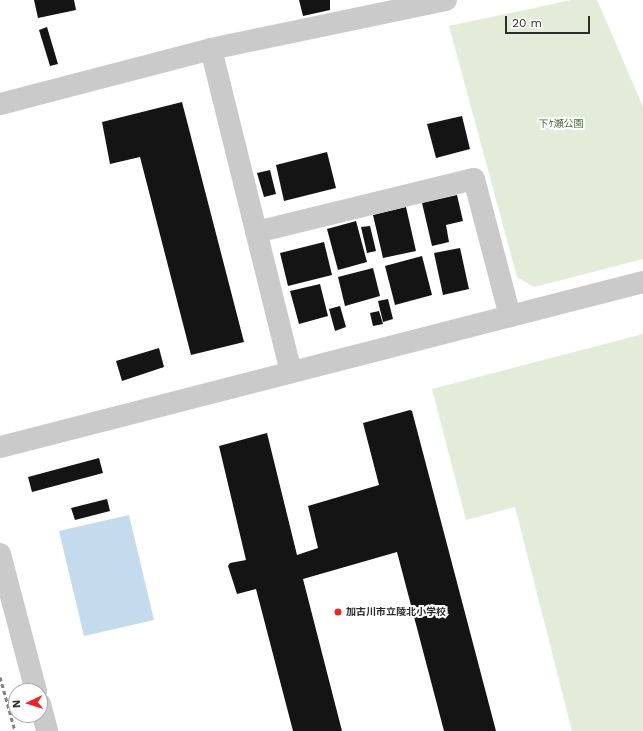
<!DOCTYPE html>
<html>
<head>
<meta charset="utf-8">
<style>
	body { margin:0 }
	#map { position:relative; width:643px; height:731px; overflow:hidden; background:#fff; font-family:"Work Sans","Noto Sans JP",sans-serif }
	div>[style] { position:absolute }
	.green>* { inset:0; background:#e2ecd9 }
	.water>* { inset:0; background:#c4daed }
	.building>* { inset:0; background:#141414 }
	.minor>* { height:22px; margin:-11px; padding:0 11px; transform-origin:11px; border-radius:11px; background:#cacaca }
	.rail>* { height:3px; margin-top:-1.5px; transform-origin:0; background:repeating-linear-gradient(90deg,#828282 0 4px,transparent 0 7px) }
	.dots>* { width:11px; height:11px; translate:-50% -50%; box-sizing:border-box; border:2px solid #fff; border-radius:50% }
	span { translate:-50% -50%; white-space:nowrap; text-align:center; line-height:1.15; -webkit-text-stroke:4px #fff; paint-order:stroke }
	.park-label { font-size:10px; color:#4c6b38 }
	.poi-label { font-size:10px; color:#2d2d2d; font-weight:700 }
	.left { translate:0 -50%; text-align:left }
	.north { position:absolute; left:8px; top:683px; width:40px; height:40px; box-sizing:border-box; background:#fff; border:1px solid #ababab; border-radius:50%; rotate:266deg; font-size:11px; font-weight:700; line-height:16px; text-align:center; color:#2d2d2d }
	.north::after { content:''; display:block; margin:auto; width:14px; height:18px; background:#ef2423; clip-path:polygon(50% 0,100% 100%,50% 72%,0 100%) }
	.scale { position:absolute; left:505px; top:16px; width:85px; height:18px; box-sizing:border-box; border:2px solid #2d2d2d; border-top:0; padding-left:5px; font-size:12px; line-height:14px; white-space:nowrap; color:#2d2d2d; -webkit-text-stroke:3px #fff; paint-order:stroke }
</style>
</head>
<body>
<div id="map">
	<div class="green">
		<i style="clip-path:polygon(571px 0,596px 0,598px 2px,643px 107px,643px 259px,534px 287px,517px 277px,449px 26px)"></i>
		<i style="clip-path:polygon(643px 334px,643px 731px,572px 731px,515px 507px,466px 520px,432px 389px)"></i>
	</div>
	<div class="water">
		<i style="clip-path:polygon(129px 515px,154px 620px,84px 636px,59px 531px)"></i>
	</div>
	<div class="building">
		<i style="clip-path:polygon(34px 0,74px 0,76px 10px,38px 18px)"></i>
		<i style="clip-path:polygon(299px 0,330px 0,330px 10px,303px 16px)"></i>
		<i style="clip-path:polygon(47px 27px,58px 64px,50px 66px,39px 30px)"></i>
		<i style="clip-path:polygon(182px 102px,244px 342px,191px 355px,140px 157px,110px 164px,102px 122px)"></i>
		<i style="clip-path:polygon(462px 116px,470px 149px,436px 158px,427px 124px)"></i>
		<i style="clip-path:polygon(327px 152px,336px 188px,284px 201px,276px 165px)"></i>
		<i style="clip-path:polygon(270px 170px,276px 194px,264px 197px,257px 173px)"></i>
		<i style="clip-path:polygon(457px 195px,463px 221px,446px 225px,449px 242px,432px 246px,422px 203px)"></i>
		<i style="clip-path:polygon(406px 207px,416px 251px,383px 258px,373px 215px)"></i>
		<i style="clip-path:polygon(356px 221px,367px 262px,338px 270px,327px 229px)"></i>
		<i style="clip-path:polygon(370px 226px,376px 251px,367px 253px,361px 227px)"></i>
		<i style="clip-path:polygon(324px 242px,332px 275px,288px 286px,280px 253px)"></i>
		<i style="clip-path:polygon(460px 248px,469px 289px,443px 295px,434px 253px)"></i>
		<i style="clip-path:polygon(422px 256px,432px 295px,395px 305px,385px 266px)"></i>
		<i style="clip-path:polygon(373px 268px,380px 296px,345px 306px,338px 277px)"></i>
		<i style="clip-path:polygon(320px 284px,328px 316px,299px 324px,290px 291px)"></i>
		<i style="clip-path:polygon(388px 299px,393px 319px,383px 322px,378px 301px)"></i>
		<i style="clip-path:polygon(340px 306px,346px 327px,335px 331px,329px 309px)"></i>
		<i style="clip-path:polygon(379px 311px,383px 324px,373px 326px,370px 313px)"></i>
		<i style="clip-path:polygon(159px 348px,164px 367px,122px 381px,116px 361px)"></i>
		<i style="clip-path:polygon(410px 410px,412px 411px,496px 731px,444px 731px,397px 552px,303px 579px,342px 731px,293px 731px,256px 589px,237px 594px,228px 566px,230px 563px,246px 560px,219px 446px,267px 433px,297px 555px,318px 548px,308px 506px,379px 485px,363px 423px)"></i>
		<i style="clip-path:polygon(99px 458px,103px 473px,32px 492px,28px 477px)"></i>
		<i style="clip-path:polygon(107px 499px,110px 511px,75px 520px,71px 508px)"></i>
	</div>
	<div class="minor">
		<i style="left:211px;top:49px;width:333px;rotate:76.1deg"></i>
		<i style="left:0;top:104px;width:218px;rotate:-14.6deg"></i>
		<i style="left:211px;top:49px;width:240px;rotate:-11.8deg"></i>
		<i style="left:256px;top:232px;width:224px;rotate:-13.7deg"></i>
		<i style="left:474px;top:179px;width:142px;rotate:75.3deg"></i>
		<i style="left:0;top:447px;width:664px;rotate:-14.39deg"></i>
		<i style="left:0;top:554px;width:142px;rotate:75.3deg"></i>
		<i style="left:40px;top:704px;width:28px;rotate:75deg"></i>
	</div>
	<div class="rail">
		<i style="left:0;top:677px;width:56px;rotate:74.5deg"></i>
	</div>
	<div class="dots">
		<i style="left:338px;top:612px;background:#ef2423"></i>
	</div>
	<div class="park-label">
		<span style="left:561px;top:124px">下ｹ瀬公園</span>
	</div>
	<div class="poi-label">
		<span class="left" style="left:346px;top:612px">加古川市立陵北小学校</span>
	</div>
	<div class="north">N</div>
	<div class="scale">20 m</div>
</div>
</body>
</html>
